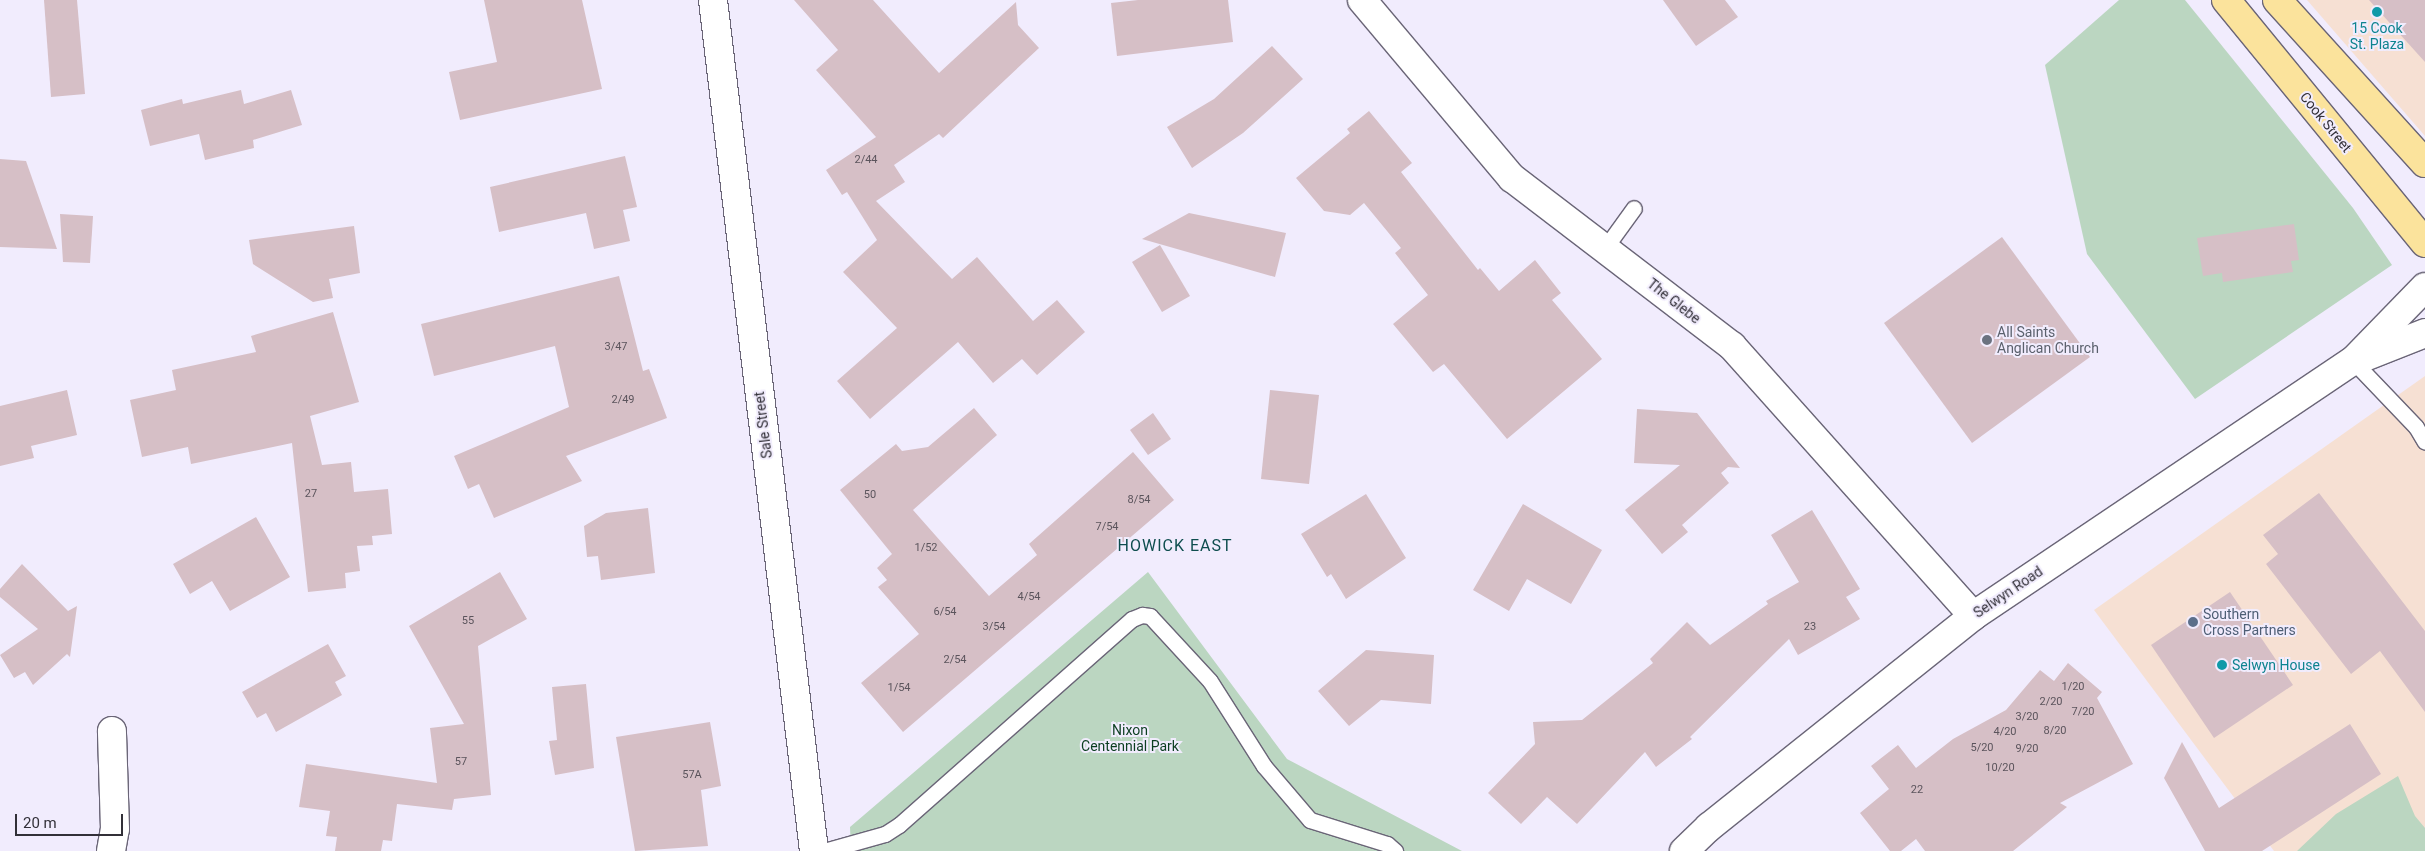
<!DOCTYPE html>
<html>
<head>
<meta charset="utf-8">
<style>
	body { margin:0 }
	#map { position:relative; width:2425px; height:851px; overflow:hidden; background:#f1ecfd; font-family:Roboto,sans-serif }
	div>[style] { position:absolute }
	.commercial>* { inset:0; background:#f6e0d3 }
	.green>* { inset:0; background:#bbd6c1 }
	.building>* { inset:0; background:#d6bfc6 }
	.roads { filter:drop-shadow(1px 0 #6a6577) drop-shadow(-1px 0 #6a6577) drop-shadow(0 1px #6a6577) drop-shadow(0 -1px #6a6577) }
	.lane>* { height:15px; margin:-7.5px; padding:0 7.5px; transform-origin:7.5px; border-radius:7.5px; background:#fff }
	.street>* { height:28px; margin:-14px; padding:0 14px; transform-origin:14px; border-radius:14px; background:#fff }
	.secondary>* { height:28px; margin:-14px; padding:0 14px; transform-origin:14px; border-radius:14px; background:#fff }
	.primary>* { height:28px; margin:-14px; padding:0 14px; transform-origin:14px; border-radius:14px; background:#fbe39c }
	.dots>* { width:14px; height:14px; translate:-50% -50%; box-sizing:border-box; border:2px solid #f1ecfd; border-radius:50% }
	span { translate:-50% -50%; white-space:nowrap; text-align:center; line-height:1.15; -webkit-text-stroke:4px #f1ecfd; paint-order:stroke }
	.number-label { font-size:11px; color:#5b545c }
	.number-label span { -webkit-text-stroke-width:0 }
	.culture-label { font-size:14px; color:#0d838f }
	.left { translate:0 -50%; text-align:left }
	.street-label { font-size:14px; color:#323038 }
	.worship-label { font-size:14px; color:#5b616d }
	.service-label { font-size:14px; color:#4e5e75 }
	.park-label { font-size:14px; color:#0b3e20 }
	.quarter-label { font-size:16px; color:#0e4d4e; letter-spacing:1px }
	.scale { position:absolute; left:15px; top:814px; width:108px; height:22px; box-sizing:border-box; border:2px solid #323038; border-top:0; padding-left:6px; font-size:15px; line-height:18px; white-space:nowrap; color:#323038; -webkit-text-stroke:4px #f1ecfd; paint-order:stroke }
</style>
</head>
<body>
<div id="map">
	<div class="commercial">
		<i style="clip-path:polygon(2307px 0,2425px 0,2425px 136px)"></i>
		<i style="clip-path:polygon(2425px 376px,2425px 851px,2274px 851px,2094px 610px)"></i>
	</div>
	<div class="green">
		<i style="clip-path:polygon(2119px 0,2185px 0,2353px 208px,2392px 265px,2195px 399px,2087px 254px,2045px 65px)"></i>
		<i style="clip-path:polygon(1148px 572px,1287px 759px,1462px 851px,851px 851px,850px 827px)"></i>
		<i style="clip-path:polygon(2398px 776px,2415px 816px,2425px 828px,2425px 851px,2297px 851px,2336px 814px)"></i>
	</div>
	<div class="building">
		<i style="clip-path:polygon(44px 0,77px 0,85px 94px,51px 97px)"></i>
		<i style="clip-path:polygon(484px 0,582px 0,602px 89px,460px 120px,449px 72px,497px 62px)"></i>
		<i style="clip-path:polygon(794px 0,873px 0,939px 73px,1016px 2px,1018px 25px,1039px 48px,943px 138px,939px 134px,894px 165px,905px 182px,876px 201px,952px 279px,977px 257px,1033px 321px,1057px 300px,1085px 332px,1037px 375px,1022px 359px,993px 383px,958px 342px,870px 419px,837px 381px,897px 328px,843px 272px,877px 240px,847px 192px,842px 195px,826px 170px,876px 137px,816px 70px,838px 50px)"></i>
		<i style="clip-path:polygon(1138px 0,1228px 0,1233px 42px,1117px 56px,1111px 3px)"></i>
		<i style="clip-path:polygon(1663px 0,1725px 0,1738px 17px,1696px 46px)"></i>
		<i style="clip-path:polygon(2369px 0,2425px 0,2425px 62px)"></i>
		<i style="clip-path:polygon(1272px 46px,1303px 79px,1243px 133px,1192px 168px,1167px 127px,1214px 99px)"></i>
		<i style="clip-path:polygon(241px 90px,244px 104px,291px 90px,302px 125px,253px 140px,254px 148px,205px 160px,199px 134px,150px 146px,141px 110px,182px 99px,183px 104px)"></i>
		<i style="clip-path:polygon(1369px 111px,1412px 163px,1401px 172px,1478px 270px,1480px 268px,1499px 291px,1535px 260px,1561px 293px,1552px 300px,1602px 359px,1507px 439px,1444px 364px,1433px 372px,1393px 324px,1428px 295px,1395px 253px,1401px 248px,1364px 203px,1350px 215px,1324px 211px,1296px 178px,1350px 133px,1347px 129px)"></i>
		<i style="clip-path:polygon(625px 156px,637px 207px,623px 210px,630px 241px,594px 249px,586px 213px,499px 232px,490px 187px)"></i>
		<i style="clip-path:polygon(0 159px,26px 161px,57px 249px,0 247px)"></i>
		<i style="clip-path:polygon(1189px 213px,1286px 233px,1275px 277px,1142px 239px)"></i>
		<i style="clip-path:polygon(60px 214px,93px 216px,90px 263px,63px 262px)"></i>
		<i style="clip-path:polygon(2294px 224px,2299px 260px,2291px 261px,2293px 272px,2223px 282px,2222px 273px,2203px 276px,2197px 238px)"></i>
		<i style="clip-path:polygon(354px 226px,360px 273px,329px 279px,333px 298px,313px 302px,253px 264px,249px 240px)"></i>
		<i style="clip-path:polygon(2002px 237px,2090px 357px,1972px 443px,1884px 323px)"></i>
		<i style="clip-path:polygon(1160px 245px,1190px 296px,1162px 312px,1132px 262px)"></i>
		<i style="clip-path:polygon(619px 276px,643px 371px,649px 369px,667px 418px,566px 456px,582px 481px,494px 518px,479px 484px,468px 489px,454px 456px,569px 407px,555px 346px,434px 376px,421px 324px)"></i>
		<i style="clip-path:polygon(333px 312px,359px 402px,310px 416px,322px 465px,351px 462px,354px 492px,388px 489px,392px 534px,372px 536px,373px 545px,357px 546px,360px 571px,345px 573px,346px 588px,308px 592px,292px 443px,191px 464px,188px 447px,142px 457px,130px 400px,176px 390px,172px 370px,256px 352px,251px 336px)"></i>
		<i style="clip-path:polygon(67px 390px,77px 435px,31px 446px,34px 458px,0 466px,0 406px)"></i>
		<i style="clip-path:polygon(1270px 390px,1319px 395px,1309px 484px,1261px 479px)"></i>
		<i style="clip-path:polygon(974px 408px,997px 435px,913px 510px,989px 596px,1037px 555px,1029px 544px,1133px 452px,1174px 500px,903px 732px,861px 683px,919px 634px,878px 587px,887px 580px,877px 568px,892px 554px,840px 490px,896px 444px,902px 451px,928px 447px)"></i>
		<i style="clip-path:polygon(1637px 409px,1697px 413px,1740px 468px,1728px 467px,1721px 473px,1729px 483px,1682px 525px,1688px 532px,1662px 554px,1625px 510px,1680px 465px,1634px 463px)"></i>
		<i style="clip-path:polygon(1153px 413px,1171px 439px,1148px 455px,1130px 430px)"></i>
		<i style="clip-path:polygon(2319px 493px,2425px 631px,2425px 712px,2380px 651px,2351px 674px,2266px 564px,2278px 554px,2263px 535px)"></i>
		<i style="clip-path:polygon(1366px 494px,1406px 558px,1346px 599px,1331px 574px,1327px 577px,1301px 534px)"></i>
		<i style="clip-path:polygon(1523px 504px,1602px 550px,1571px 604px,1527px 579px,1509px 611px,1473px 590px)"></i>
		<i style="clip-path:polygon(648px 508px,655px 573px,601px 580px,598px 556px,587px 557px,584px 526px,606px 513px)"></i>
		<i style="clip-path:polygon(1812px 510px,1860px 589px,1846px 597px,1860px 619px,1798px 655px,1789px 639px,1690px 737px,1692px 739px,1656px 767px,1645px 752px,1577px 824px,1547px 797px,1521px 824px,1488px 793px,1535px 744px,1533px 722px,1582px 720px,1653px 663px,1650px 659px,1687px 622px,1710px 645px,1768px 604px,1766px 601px,1799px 582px,1771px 535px)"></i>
		<i style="clip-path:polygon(256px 517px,290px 577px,230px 611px,212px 581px,190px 594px,173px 564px)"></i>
		<i style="clip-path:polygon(22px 564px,68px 611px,77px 606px,70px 657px,67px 654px,33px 685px,25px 672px,14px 678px,0 655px,38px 629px,0 597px,0 589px)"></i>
		<i style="clip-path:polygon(500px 572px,527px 619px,478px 646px,491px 795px,454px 799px,452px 810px,397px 804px,392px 841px,383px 840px,381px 851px,335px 851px,337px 837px,326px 836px,330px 811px,299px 807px,306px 764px,437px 783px,430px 728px,464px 724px,409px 626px)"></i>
		<i style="clip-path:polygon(2230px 592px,2293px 685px,2214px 738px,2151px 645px)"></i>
		<i style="clip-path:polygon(328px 644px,346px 676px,335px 682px,342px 695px,276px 732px,266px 713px,257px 718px,242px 692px)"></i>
		<i style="clip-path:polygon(1366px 650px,1434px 655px,1431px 704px,1381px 700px,1349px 726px,1318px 691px)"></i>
		<i style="clip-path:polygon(2068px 663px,2102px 692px,2097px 698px,2133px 764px,2060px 803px,2067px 807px,2013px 851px,1925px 851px,1916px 839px,1901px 851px,1890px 851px,1860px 813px,1889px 789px,1871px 766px,1898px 745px,1916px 768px,1953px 739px,2006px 710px,2040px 670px,2054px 681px)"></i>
		<i style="clip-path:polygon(586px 684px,594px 768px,555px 775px,549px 741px,557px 740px,552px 687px)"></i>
		<i style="clip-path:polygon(710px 722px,721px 786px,701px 790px,708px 846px,635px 851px,616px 737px)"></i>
		<i style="clip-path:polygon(2350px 724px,2381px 774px,2262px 851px,2205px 851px,2164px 778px,2182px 742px,2219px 808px)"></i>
	</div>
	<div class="roads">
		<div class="lane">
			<i style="left:1605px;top:248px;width:49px;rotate:-54.1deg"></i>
			<i style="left:2353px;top:361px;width:91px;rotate:46.3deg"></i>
			<i style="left:2416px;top:427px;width:17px;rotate:59deg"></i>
			<i style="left:824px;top:851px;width:63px;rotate:-15.6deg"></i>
			<i style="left:885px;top:834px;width:17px;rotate:-33deg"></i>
			<i style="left:899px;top:825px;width:311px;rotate:-41.5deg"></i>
			<i style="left:1132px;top:619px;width:11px;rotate:-22deg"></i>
			<i style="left:1142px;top:615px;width:8px;rotate:7deg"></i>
			<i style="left:1150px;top:616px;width:88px;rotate:47.3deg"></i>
			<i style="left:1210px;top:681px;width:101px;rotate:57.6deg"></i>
			<i style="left:1264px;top:766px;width:71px;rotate:49.6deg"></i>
			<i style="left:1310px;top:820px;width:81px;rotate:17.3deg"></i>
			<i style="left:1387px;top:844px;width:11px;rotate:41deg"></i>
		</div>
		<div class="street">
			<i style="left:713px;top:0;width:857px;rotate:83.23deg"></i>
			<i style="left:1362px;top:0;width:233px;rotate:49.9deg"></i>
			<i style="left:1512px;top:178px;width:277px;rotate:37.4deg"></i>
			<i style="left:1732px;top:346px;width:362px;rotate:48.2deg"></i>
			<i style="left:111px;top:851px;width:22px;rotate:-80deg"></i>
			<i style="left:115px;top:829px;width:98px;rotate:-91.8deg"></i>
		</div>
		<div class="secondary">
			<i style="left:2362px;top:358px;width:68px;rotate:-21.6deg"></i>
			<i style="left:1684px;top:851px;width:35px;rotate:-44deg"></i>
			<i style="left:1709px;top:827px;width:338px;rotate:-38.6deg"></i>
			<i style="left:1973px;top:616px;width:458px;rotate:-33.9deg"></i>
			<i style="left:2353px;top:361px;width:103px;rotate:-45.8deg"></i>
		</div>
		<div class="primary">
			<i style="left:2226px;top:0;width:314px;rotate:50.7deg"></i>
			<i style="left:2277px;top:0;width:220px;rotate:47.8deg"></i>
		</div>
	</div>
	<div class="dots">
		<i style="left:2377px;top:12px;background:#0f9aa8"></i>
		<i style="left:1987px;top:340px;background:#6b7280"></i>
		<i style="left:2193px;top:622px;background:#5c6f8a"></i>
		<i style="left:2222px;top:665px;background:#0f9aa8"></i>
	</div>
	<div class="number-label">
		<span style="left:866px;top:160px">2/44</span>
		<span style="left:616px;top:347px">3/47</span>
		<span style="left:623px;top:400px">2/49</span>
		<span style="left:311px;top:494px">27</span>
		<span style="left:870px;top:495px">50</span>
		<span style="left:1139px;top:500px">8/54</span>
		<span style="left:1107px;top:527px">7/54</span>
		<span style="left:926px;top:548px">1/52</span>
		<span style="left:1029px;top:597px">4/54</span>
		<span style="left:945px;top:612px">6/54</span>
		<span style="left:468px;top:621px">55</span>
		<span style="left:994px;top:627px">3/54</span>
		<span style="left:1810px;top:627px">23</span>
		<span style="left:955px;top:660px">2/54</span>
		<span style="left:2073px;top:687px">1/20</span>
		<span style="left:899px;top:688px">1/54</span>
		<span style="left:2051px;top:702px">2/20</span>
		<span style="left:2083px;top:712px">7/20</span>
		<span style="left:2027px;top:717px">3/20</span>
		<span style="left:2055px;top:731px">8/20</span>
		<span style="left:2005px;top:732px">4/20</span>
		<span style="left:1982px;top:748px">5/20</span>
		<span style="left:2027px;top:749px">9/20</span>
		<span style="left:461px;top:762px">57</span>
		<span style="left:2000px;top:768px">10/20</span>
		<span style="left:692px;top:775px">57A</span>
		<span style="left:1917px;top:790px">22</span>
	</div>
	<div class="culture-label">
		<span style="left:2377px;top:36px">15 Cook<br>St. Plaza</span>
		<span class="left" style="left:2232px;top:665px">Selwyn House</span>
	</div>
	<div class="street-label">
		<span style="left:2326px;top:122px;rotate:51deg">Cook Street</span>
		<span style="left:1674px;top:301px;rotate:38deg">The Glebe</span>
		<span style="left:763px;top:425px;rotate:-97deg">Sale Street</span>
		<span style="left:2008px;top:592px;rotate:-34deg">Selwyn Road</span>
	</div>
	<div class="worship-label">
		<span class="left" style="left:1997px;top:340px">All Saints<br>Anglican Church</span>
	</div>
	<div class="service-label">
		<span class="left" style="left:2203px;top:622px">Southern<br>Cross Partners</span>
	</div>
	<div class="park-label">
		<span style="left:1130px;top:738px">Nixon<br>Centennial Park</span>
	</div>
	<div class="quarter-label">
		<span style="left:1175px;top:546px">HOWICK EAST</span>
	</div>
	<div class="scale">20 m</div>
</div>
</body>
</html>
